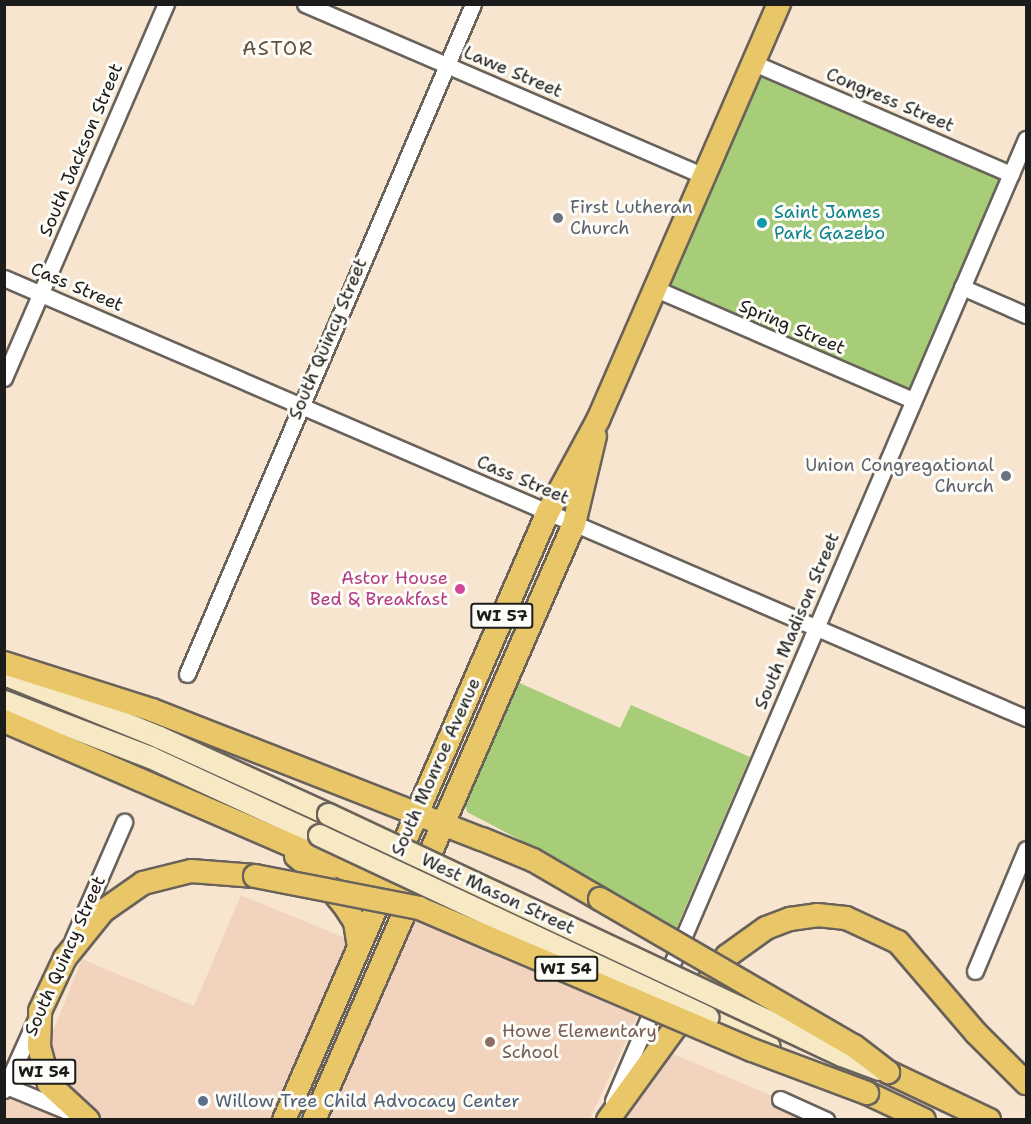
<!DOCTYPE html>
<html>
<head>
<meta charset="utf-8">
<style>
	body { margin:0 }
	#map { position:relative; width:1031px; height:1124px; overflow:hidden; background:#f7e5d0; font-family:"Shantell Sans",sans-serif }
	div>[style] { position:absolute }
	.built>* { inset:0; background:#f2d4be }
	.green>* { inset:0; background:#a7cd78 }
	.roads { filter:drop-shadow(2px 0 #69625b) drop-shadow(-2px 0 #69625b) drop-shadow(0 2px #69625b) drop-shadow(0 -2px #69625b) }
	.street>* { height:15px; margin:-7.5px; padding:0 7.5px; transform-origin:7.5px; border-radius:7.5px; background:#fff }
	.secondary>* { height:21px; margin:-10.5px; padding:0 10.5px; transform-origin:10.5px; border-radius:10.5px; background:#f6e9c3 }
	.primary>* { height:22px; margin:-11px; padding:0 11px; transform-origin:11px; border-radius:11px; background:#e9c769 }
	.bridges { filter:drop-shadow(2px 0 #69625b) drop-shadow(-2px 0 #69625b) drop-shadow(0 2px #69625b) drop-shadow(0 -2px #69625b) }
	.secondary-bridge>* { height:21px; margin:-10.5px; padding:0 10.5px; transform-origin:10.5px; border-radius:10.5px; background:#f6e9c3 }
	.primary-bridge>* { height:22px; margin:-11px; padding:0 11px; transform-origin:11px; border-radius:11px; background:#e9c769 }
	.dots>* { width:16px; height:16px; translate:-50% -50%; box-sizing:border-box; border:3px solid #fdfcf7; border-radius:50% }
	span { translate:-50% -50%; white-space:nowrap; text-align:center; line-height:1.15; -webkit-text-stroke:6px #fdfcf7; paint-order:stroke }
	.shield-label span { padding:2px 4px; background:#fdfcf7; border:2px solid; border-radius:4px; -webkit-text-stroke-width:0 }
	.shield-label { font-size:16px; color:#1c1c1c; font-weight:700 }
	.street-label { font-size:18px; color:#1c1c1c }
	.worship-label { font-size:18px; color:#5b616d }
	.left { translate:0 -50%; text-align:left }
	.right { translate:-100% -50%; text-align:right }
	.culture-label { font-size:18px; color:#0d838f }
	.hotel-label { font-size:18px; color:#b23c85 }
	.education-label { font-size:18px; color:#785e54 }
	.service-label { font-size:18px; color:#4e5e75 }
	.neighbourhood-label { font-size:20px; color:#614e3e; letter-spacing:1.5px }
	.frame { position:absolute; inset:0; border:6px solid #1c1c1c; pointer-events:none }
</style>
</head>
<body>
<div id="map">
	<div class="built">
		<i style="clip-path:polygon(241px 895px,345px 938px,358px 950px,310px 1062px,341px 1074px,412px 916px,640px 1010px,590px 1119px,5px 1120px,5px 1085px,82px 1117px,41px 1061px,82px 959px,194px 1006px)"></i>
		<i style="clip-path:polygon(661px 1049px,780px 1099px,826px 1120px,608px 1120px)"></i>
	</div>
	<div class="green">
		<i style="clip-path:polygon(754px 63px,1011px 174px,913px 400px,656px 289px)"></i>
		<i style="clip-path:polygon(513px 680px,620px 728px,631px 705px,750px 757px,674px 934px,526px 843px,467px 812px,464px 799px)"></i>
	</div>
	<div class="roads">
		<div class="street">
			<i style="left:305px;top:4px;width:435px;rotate:23.3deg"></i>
			<i style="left:754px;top:63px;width:280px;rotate:23.4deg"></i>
			<i style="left:4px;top:278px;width:1113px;rotate:23.29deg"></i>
			<i style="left:962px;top:287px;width:70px;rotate:23.6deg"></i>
			<i style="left:656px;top:289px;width:280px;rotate:23.4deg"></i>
			<i style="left:4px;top:378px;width:408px;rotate:-66.6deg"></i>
			<i style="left:187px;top:674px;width:728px;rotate:-66.88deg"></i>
			<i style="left:73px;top:939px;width:128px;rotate:-66.4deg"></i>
			<i style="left:975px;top:971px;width:132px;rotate:-67.3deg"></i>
			<i style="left:4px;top:1085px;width:79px;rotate:22.3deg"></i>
			<i style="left:4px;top:1090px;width:78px;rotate:-65.7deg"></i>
			<i style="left:780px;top:1099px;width:51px;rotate:24.5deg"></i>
			<i style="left:613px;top:1101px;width:1047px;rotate:-66.77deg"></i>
		</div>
		<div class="secondary">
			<i style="left:4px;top:674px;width:167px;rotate:22.1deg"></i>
			<i style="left:159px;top:737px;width:186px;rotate:24.5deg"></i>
			<i style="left:4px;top:701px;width:156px;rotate:21deg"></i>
			<i style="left:150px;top:757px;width:186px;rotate:24.8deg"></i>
			<i style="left:707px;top:1017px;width:68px;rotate:25.1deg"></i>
		</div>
		<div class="primary">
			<i style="left:4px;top:663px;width:155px;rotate:17.6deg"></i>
			<i style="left:152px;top:710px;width:354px;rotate:21.4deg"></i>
			<i style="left:482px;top:839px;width:55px;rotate:22.4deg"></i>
			<i style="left:533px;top:860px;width:78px;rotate:30.2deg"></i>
			<i style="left:4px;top:721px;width:427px;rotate:23.4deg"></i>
			<i style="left:296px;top:856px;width:34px;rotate:40deg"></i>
			<i style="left:322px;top:878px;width:38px;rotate:51deg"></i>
			<i style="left:346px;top:908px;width:17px;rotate:57deg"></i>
			<i style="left:355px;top:922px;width:25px;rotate:81deg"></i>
			<i style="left:888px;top:1072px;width:112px;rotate:25.4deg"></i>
			<i style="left:867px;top:1093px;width:63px;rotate:25.3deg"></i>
			<i style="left:88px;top:1120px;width:53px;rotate:-137.3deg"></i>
			<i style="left:49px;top:1084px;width:39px;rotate:-105deg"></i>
			<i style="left:39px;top:1046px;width:35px;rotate:-88deg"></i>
			<i style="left:40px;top:1011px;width:59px;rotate:-64.7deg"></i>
			<i style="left:65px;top:958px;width:60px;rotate:-51deg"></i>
			<i style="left:103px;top:911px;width:49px;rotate:-35deg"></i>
			<i style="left:143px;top:883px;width:49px;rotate:-14deg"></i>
			<i style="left:191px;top:871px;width:64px;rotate:4.5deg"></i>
			<i style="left:284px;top:1120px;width:663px;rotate:-66.53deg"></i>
			<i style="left:548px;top:512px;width:105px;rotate:-61.5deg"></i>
			<i style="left:598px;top:420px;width:454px;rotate:-66.5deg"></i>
			<i style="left:314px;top:1120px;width:650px;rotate:-66.43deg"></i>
			<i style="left:574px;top:524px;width:90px;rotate:-76.6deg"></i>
			<i style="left:608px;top:1120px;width:203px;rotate:-54deg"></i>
			<i style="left:727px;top:956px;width:48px;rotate:-35.7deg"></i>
			<i style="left:766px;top:928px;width:26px;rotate:-21deg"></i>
			<i style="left:790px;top:919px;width:27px;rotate:-8deg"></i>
			<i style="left:817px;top:915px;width:29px;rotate:6deg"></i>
			<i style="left:846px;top:918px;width:57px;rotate:24.8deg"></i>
			<i style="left:898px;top:942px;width:120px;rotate:49.4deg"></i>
			<i style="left:976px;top:1033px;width:71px;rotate:45deg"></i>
		</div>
	</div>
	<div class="bridges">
		<div class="secondary-bridge">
			<i style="left:328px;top:814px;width:567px;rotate:25.16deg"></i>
			<i style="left:841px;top:1055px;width:40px;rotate:20.2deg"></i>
			<i style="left:319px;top:835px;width:429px;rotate:25.1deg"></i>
		</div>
		<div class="primary-bridge">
			<i style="left:255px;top:876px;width:167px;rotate:11deg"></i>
			<i style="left:419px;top:908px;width:362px;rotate:23.1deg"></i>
			<i style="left:752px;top:1050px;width:123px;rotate:20.5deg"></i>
			<i style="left:600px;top:899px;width:293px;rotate:30.1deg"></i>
			<i style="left:854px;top:1046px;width:43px;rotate:37.4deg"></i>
		</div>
	</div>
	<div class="dots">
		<i style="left:558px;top:218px;background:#6b7280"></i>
		<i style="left:762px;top:223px;background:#0f9aa8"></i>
		<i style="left:1006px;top:476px;background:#6b7280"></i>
		<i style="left:460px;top:589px;background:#d1479c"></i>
		<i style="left:490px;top:1042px;background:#8d6e63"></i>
		<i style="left:203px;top:1101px;background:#5c6f8a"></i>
	</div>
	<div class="shield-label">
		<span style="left:502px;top:616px">WI 57</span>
		<span style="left:566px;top:969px">WI 54</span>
		<span style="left:44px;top:1072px">WI 54</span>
	</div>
	<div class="street-label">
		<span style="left:513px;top:72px;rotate:23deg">Lawe Street</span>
		<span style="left:890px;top:100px;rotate:23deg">Congress Street</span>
		<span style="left:81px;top:150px;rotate:-67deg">South Jackson Street</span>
		<span style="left:77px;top:287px;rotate:23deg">Cass Street</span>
		<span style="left:792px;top:327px;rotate:23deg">Spring Street</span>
		<span style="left:328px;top:339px;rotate:-67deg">South Quincy Street</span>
		<span style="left:523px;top:480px;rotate:23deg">Cass Street</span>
		<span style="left:797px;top:621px;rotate:-67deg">South Madison Street</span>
		<span style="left:436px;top:767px;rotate:-66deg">South Monroe Avenue</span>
		<span style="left:498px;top:894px;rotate:25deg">West Mason Street</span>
		<span style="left:65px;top:956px;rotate:-66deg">South Quincy Street</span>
	</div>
	<div class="worship-label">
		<span class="left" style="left:570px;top:218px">First Lutheran<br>Church</span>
		<span class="right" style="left:994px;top:476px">Union Congregational<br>Church</span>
	</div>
	<div class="culture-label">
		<span class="left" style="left:774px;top:223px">Saint James<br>Park Gazebo</span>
	</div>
	<div class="hotel-label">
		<span class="right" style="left:448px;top:589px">Astor House<br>Bed &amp; Breakfast</span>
	</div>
	<div class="education-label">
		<span class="left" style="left:502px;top:1042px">Howe Elementary<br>School</span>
	</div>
	<div class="service-label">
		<span class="left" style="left:215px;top:1101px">Willow Tree Child Advocacy Center</span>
	</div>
	<div class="neighbourhood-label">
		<span style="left:278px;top:48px">ASTOR</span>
	</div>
	<div class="frame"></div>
</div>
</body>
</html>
